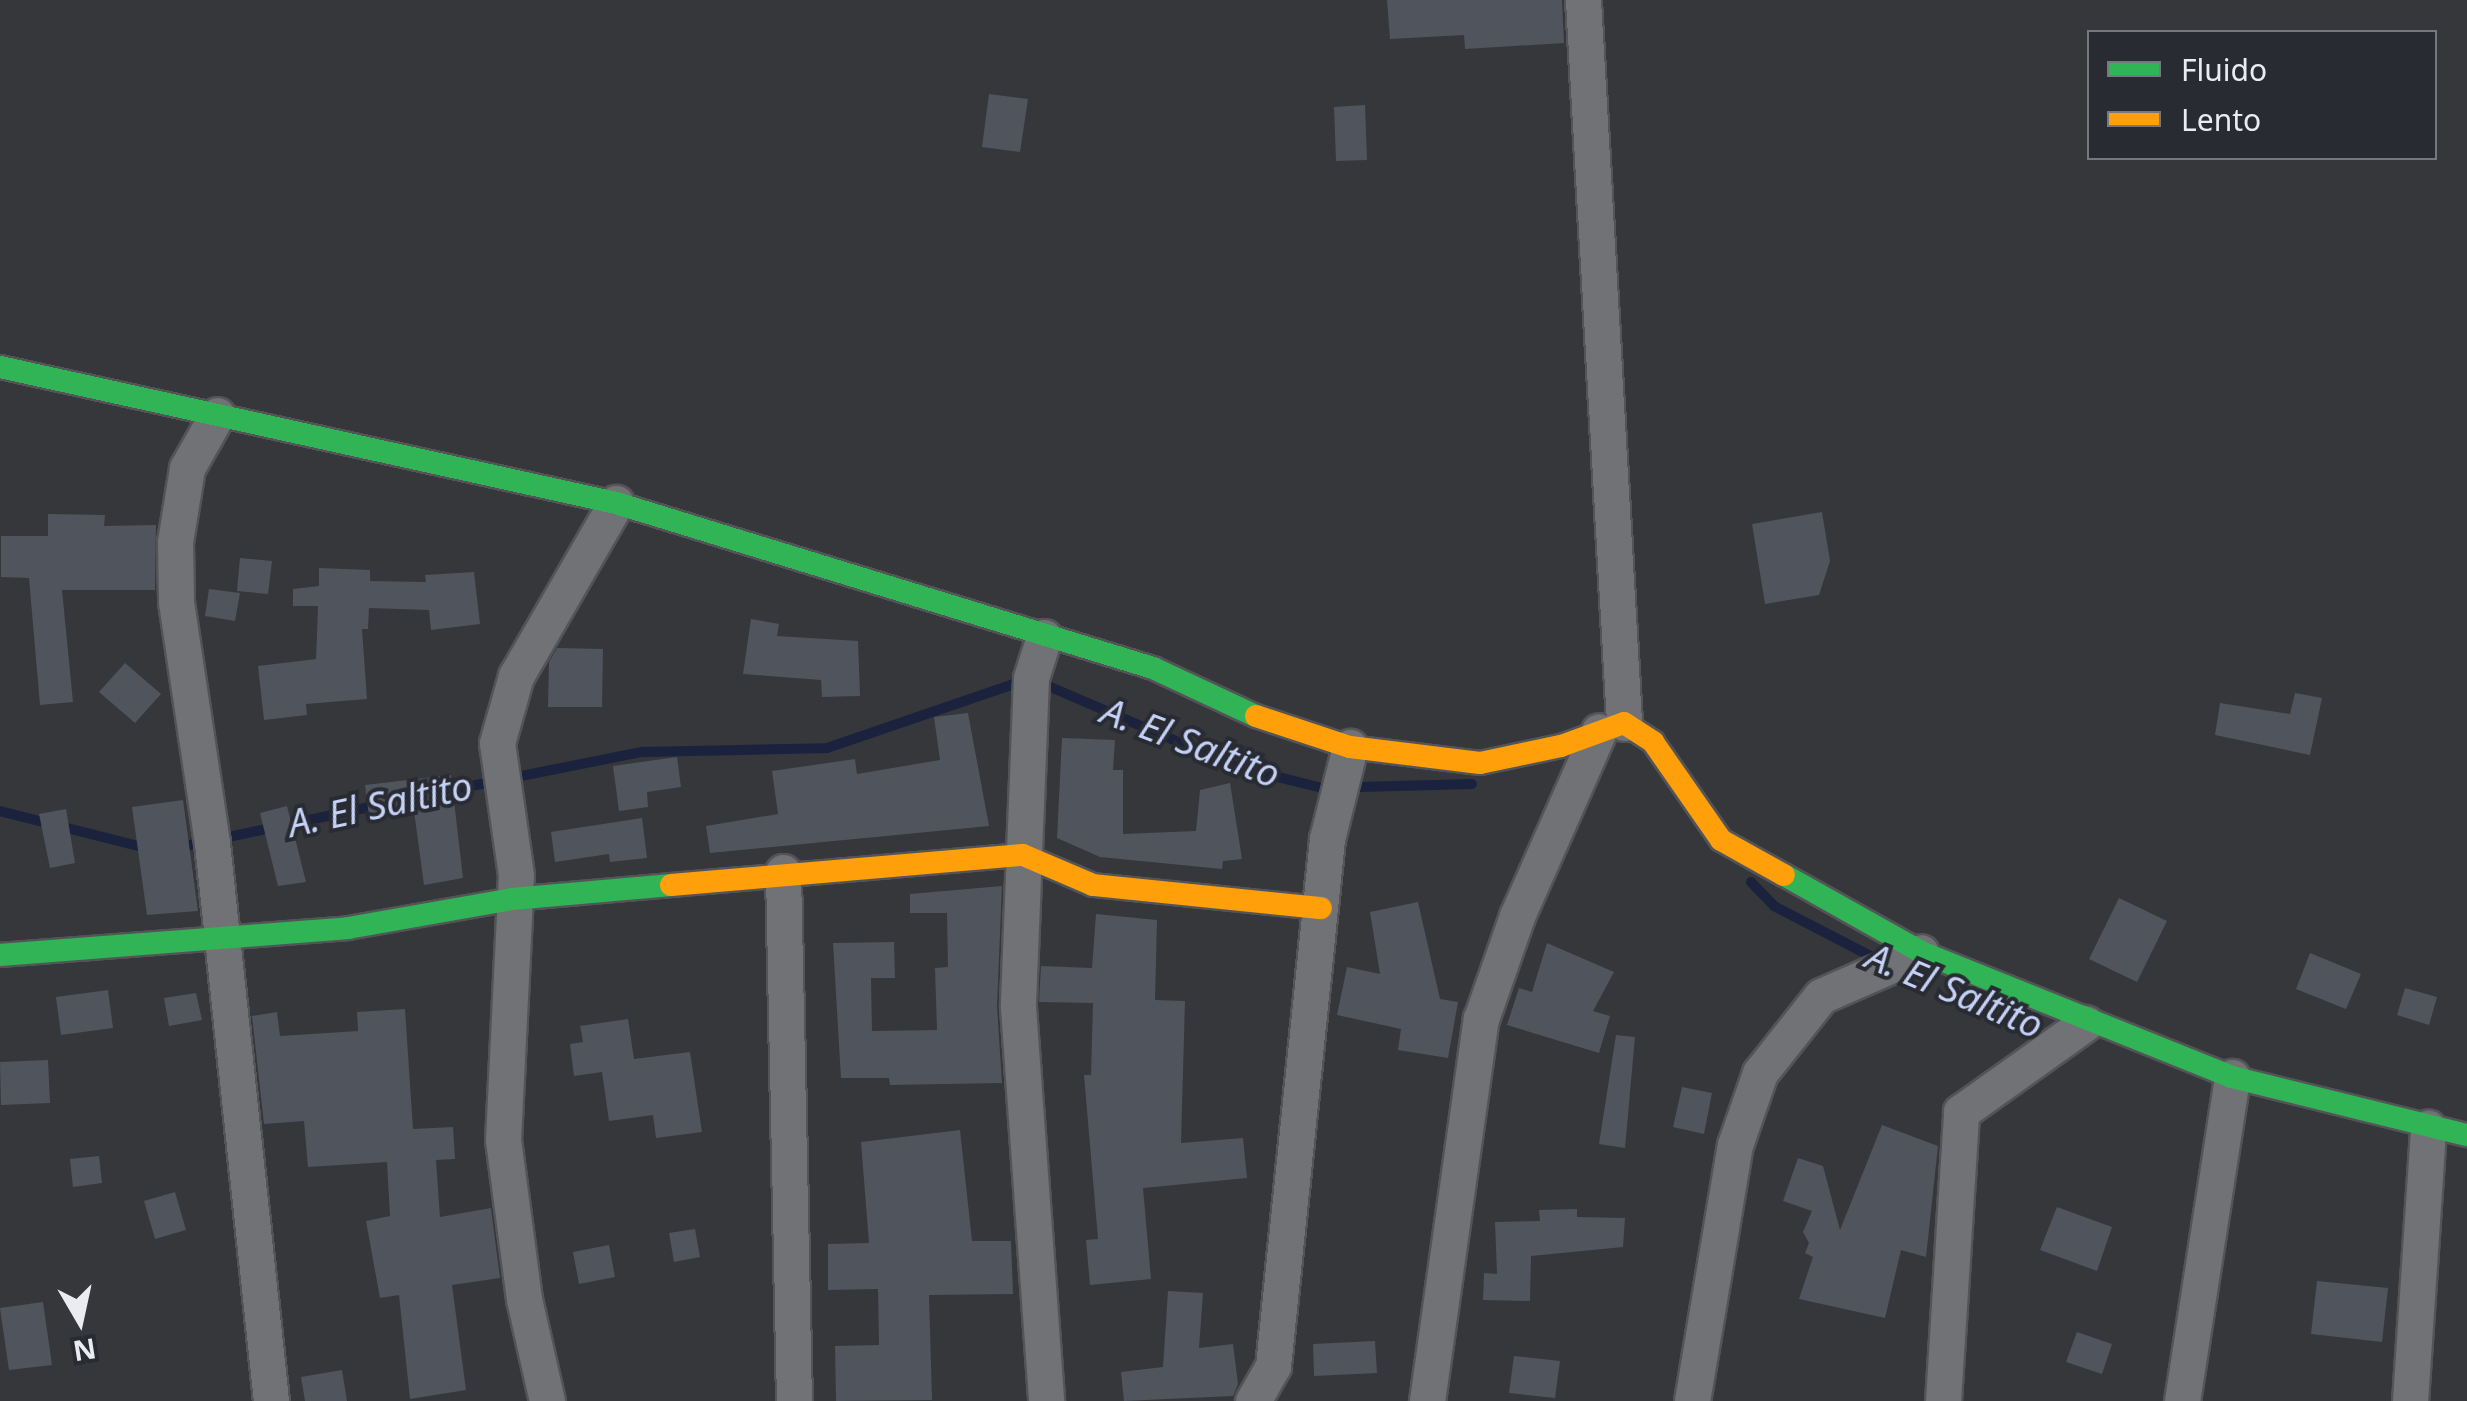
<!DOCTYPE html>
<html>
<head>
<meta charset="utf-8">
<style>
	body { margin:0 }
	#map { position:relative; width:2467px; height:1401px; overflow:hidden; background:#35373b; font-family:"Noto Sans",sans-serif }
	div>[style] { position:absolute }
	.stream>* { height:10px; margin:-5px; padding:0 5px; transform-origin:5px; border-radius:5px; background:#1a223d }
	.building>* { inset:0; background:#50545d }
	.roads { filter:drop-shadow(2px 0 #535458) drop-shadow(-2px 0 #535458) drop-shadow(0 2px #535458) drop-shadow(0 -2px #535458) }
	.street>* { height:35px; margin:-17.5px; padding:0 17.5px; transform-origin:17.5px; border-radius:17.5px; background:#717276 }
	.fast>* { height:22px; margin:-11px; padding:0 11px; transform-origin:11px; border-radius:11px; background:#30b455 }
	.slow>* { height:22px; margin:-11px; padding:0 11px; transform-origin:11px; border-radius:11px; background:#ff9f0a }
	span { translate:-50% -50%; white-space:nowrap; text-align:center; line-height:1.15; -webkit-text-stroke:8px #292b33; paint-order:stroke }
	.water-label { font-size:38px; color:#c5d2f6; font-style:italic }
	.legend { position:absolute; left:2087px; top:30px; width:350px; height:130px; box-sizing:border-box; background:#292b33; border:2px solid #76787f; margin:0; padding:12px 18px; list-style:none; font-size:30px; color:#eaecf1 }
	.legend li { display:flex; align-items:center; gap:20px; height:50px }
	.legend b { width:50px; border:2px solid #76787f }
	.north { position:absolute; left:30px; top:1271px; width:100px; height:100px; -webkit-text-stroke:8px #292b33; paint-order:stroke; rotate:171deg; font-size:28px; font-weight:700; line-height:40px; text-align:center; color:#eaecf1 }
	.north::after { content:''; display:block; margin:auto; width:35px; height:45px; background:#eaecf1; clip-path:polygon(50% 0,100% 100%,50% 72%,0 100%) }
</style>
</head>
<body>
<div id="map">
	<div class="stream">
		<i style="left:1039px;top:682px;width:212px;rotate:23.3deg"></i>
		<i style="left:1234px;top:766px;width:91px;rotate:14deg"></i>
		<i style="left:1322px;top:788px;width:150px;rotate:-1.5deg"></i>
		<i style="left:441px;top:792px;width:205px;rotate:-11.3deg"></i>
		<i style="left:642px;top:752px;width:185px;rotate:-1.2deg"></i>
		<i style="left:827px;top:748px;width:207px;rotate:-18.9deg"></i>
		<i style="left:0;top:811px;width:155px;rotate:14.2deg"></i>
		<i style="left:177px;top:848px;width:208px;rotate:-12deg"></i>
		<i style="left:1751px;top:882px;width:33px;rotate:46deg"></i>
		<i style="left:1774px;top:906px;width:119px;rotate:27.4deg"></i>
	</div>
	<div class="building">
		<i style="clip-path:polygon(1387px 0,1562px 0,1564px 43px,1465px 49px,1464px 35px,1390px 39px)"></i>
		<i style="clip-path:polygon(989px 94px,1028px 99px,1020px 152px,982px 147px)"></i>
		<i style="clip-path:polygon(1365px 105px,1367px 160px,1336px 161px,1334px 107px)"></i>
		<i style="clip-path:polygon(1822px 512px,1830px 561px,1819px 595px,1765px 604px,1752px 524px)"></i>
		<i style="clip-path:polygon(48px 514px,105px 515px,104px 526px,156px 525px,155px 590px,62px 590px,73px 702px,40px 705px,29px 578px,1px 577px,1px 536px,48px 536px)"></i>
		<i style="clip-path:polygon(240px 558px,272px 561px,268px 594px,237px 591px)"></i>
		<i style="clip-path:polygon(319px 568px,370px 570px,370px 581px,426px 582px,425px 575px,474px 572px,480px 624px,431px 630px,429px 610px,369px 608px,368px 629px,362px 629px,367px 699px,306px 704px,307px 715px,264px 720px,258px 666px,316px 659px,318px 606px,293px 606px,293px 589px,319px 586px)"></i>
		<i style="clip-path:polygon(209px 589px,240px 593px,235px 621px,205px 616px)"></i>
		<i style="clip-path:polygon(751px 619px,779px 624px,777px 636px,858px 641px,860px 696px,822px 697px,821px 680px,743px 674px)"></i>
		<i style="clip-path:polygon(557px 648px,603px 649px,602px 707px,548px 707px,549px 662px)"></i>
		<i style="clip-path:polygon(125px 663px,161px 694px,135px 723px,99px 692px)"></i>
		<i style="clip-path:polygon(2295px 693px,2322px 698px,2310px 755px,2215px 735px,2220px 703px,2290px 714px)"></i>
		<i style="clip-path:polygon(968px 713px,989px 826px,710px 853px,706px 826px,778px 814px,772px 771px,855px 759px,857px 774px,940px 760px,934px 717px)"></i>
		<i style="clip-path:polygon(1062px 738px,1115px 740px,1113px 770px,1123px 770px,1123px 834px,1196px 831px,1200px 790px,1230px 783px,1242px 859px,1223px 861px,1222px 869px,1100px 857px,1057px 838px)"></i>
		<i style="clip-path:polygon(677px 757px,681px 787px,647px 792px,648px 807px,619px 811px,613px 766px)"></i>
		<i style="clip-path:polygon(451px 775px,463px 878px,424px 885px,414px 811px,369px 816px,365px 785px)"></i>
		<i style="clip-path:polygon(183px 800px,198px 911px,147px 915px,132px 807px)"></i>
		<i style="clip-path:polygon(287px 806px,306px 882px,278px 886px,260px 813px)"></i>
		<i style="clip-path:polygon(66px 809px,75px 863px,50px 868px,39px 814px)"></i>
		<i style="clip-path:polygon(642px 818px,647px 858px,610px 862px,609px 854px,555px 862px,551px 832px)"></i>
		<i style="clip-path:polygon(1002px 886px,997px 1006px,1002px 1083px,890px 1085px,889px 1078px,841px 1078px,833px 943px,894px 942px,895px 978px,871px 978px,872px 1031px,937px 1030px,935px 968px,948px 967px,947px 913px,910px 913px,910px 894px)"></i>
		<i style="clip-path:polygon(2119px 898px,2167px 921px,2137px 982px,2089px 959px)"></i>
		<i style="clip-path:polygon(1418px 902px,1440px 999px,1458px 1002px,1448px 1058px,1398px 1050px,1401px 1029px,1337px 1015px,1347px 967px,1380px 974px,1370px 912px)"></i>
		<i style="clip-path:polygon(1096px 914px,1157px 920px,1155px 1000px,1185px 1001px,1181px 1143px,1243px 1138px,1247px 1178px,1143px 1188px,1151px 1279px,1090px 1285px,1086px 1240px,1098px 1239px,1084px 1075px,1091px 1075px,1093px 1003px,1039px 1002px,1041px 966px,1092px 968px)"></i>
		<i style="clip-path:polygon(1547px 943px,1614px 972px,1593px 1011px,1610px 1016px,1599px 1053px,1507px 1025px,1519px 988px,1532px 992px)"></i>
		<i style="clip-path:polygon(2310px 953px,2361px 974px,2346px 1009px,2296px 989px)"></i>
		<i style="clip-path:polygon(2405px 988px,2437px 997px,2429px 1025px,2397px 1015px)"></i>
		<i style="clip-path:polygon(108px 990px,113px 1028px,61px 1035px,56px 997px)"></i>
		<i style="clip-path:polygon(196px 993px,202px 1020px,169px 1026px,164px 998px)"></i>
		<i style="clip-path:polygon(405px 1009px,413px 1129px,453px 1127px,455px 1159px,436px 1160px,440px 1217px,491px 1208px,500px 1278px,452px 1285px,466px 1390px,410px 1399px,399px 1295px,380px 1298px,366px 1221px,390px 1216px,387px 1162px,308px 1167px,304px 1121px,264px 1124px,252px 1016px,277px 1012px,280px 1036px,358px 1031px,357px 1012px)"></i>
		<i style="clip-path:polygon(628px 1019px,634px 1059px,690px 1052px,702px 1132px,656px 1138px,653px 1115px,609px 1121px,602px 1072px,574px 1076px,570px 1044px,583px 1042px,580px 1026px)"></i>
		<i style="clip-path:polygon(1616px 1035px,1635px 1037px,1625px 1148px,1599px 1144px)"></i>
		<i style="clip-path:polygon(48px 1060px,50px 1103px,1px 1105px,0 1062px)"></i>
		<i style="clip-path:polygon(1682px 1087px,1712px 1093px,1704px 1134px,1673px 1127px)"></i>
		<i style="clip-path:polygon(1882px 1125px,1938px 1146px,1926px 1257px,1901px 1250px,1885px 1318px,1799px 1299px,1813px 1257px,1805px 1253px,1809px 1243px,1803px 1232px,1812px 1211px,1783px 1201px,1798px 1158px,1823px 1166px,1840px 1230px)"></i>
		<i style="clip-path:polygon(960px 1130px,972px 1241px,1011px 1241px,1013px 1294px,929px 1295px,932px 1400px,836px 1401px,835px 1346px,879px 1345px,878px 1289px,828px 1290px,828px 1244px,869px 1243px,861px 1142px)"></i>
		<i style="clip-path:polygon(99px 1156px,102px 1183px,73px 1187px,70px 1159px)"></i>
		<i style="clip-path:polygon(175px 1192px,186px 1230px,155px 1239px,144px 1201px)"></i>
		<i style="clip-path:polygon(2057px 1207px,2112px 1227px,2097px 1271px,2040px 1250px)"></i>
		<i style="clip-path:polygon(1577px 1209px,1577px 1217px,1625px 1218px,1623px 1247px,1531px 1256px,1530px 1301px,1483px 1300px,1484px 1273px,1497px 1274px,1495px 1222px,1540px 1221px,1539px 1210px)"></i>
		<i style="clip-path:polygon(695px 1229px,700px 1257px,674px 1262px,669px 1233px)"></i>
		<i style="clip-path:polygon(609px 1245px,615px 1277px,579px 1284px,573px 1252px)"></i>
		<i style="clip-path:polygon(2317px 1281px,2388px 1288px,2382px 1342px,2311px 1334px)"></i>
		<i style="clip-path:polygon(1168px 1291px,1203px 1293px,1199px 1348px,1233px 1344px,1238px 1384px,1233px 1396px,1124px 1401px,1121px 1372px,1163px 1367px)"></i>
		<i style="clip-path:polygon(43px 1302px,52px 1365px,9px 1370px,0 1308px)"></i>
		<i style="clip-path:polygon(2077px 1332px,2112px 1344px,2102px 1374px,2066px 1362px)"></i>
		<i style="clip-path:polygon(1375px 1341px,1377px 1373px,1314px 1376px,1313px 1344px)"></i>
		<i style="clip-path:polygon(1514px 1356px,1560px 1361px,1555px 1398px,1509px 1393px)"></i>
		<i style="clip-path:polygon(342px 1370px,347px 1401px,305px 1401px,301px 1377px)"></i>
	</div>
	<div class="roads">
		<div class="street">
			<i style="left:1583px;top:0;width:724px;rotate:86.75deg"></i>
			<i style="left:217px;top:415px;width:61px;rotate:119.5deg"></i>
			<i style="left:187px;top:468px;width:75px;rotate:99.2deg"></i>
			<i style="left:175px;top:542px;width:60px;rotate:89deg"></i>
			<i style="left:176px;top:602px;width:244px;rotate:81.5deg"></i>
			<i style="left:212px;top:843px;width:561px;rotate:83.96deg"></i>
			<i style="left:1044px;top:637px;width:43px;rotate:107.6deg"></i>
			<i style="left:1031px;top:678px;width:329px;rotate:92.3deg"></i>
			<i style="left:1018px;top:1007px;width:395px;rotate:85.9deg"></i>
			<i style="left:783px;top:872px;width:529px;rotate:88.81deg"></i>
			<i style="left:547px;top:1401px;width:105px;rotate:-102.7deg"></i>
			<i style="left:524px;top:1299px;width:160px;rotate:-97.5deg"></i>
			<i style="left:503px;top:1140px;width:265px;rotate:-87.2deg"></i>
			<i style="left:516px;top:875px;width:133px;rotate:-98.2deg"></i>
			<i style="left:497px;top:743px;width:70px;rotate:-74.2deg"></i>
			<i style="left:516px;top:676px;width:200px;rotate:-60deg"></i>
			<i style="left:1253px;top:1401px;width:40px;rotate:-60.3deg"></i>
			<i style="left:1273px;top:1366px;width:530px;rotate:-84.15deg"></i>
			<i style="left:1327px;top:839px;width:95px;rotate:-76deg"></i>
			<i style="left:1427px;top:1401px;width:386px;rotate:-82deg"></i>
			<i style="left:1481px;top:1019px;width:109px;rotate:-70.7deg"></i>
			<i style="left:1517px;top:916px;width:202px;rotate:-66.1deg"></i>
			<i style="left:1692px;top:1401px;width:260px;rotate:-80.5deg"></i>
			<i style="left:1735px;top:1145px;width:76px;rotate:-70.9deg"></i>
			<i style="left:1760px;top:1073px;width:98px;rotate:-51.6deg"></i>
			<i style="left:1821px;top:996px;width:109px;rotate:-23.7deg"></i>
			<i style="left:1943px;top:1401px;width:290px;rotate:-86.4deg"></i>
			<i style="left:1961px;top:1112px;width:153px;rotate:-35.5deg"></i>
			<i style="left:2182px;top:1401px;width:328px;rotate:-81.2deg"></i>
			<i style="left:2410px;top:1401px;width:274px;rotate:-86.2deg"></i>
		</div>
		<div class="fast">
			<i style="left:0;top:367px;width:631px;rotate:12.45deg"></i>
			<i style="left:616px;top:503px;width:562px;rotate:17.08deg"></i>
			<i style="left:1153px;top:668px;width:114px;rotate:25deg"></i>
			<i style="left:1784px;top:875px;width:157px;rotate:29.3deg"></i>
			<i style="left:1921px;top:952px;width:335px;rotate:21.9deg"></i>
			<i style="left:2232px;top:1077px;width:242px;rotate:13.9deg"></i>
			<i style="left:0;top:955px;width:349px;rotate:-4.4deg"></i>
			<i style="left:348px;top:928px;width:167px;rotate:-10deg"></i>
			<i style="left:512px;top:899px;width:160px;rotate:-5deg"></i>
		</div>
		<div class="slow">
			<i style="left:1256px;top:716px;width:99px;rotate:18.3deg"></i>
			<i style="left:1350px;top:747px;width:131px;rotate:7deg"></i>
			<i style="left:1480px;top:763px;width:83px;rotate:-11.9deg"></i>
			<i style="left:1561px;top:746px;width:67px;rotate:-20.1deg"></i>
			<i style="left:1624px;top:723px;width:35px;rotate:33deg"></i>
			<i style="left:1653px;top:742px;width:119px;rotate:55.2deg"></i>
			<i style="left:1721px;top:840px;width:72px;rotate:29.1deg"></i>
			<i style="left:671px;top:885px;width:353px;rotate:-4.9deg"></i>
			<i style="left:1023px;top:855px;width:76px;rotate:23.2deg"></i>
			<i style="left:1093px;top:885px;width:229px;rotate:5.8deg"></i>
		</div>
	</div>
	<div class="water-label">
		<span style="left:1191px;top:742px;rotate:21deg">A. El Saltito</span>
		<span style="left:380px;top:804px;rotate:-12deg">A. El Saltito</span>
		<span style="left:1955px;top:990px;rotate:23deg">A. El Saltito</span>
	</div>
	<ul class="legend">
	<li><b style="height:12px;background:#30b455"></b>Fluido</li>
	<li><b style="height:12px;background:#ff9f0a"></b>Lento</li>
	</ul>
	<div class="north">N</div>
</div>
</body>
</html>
